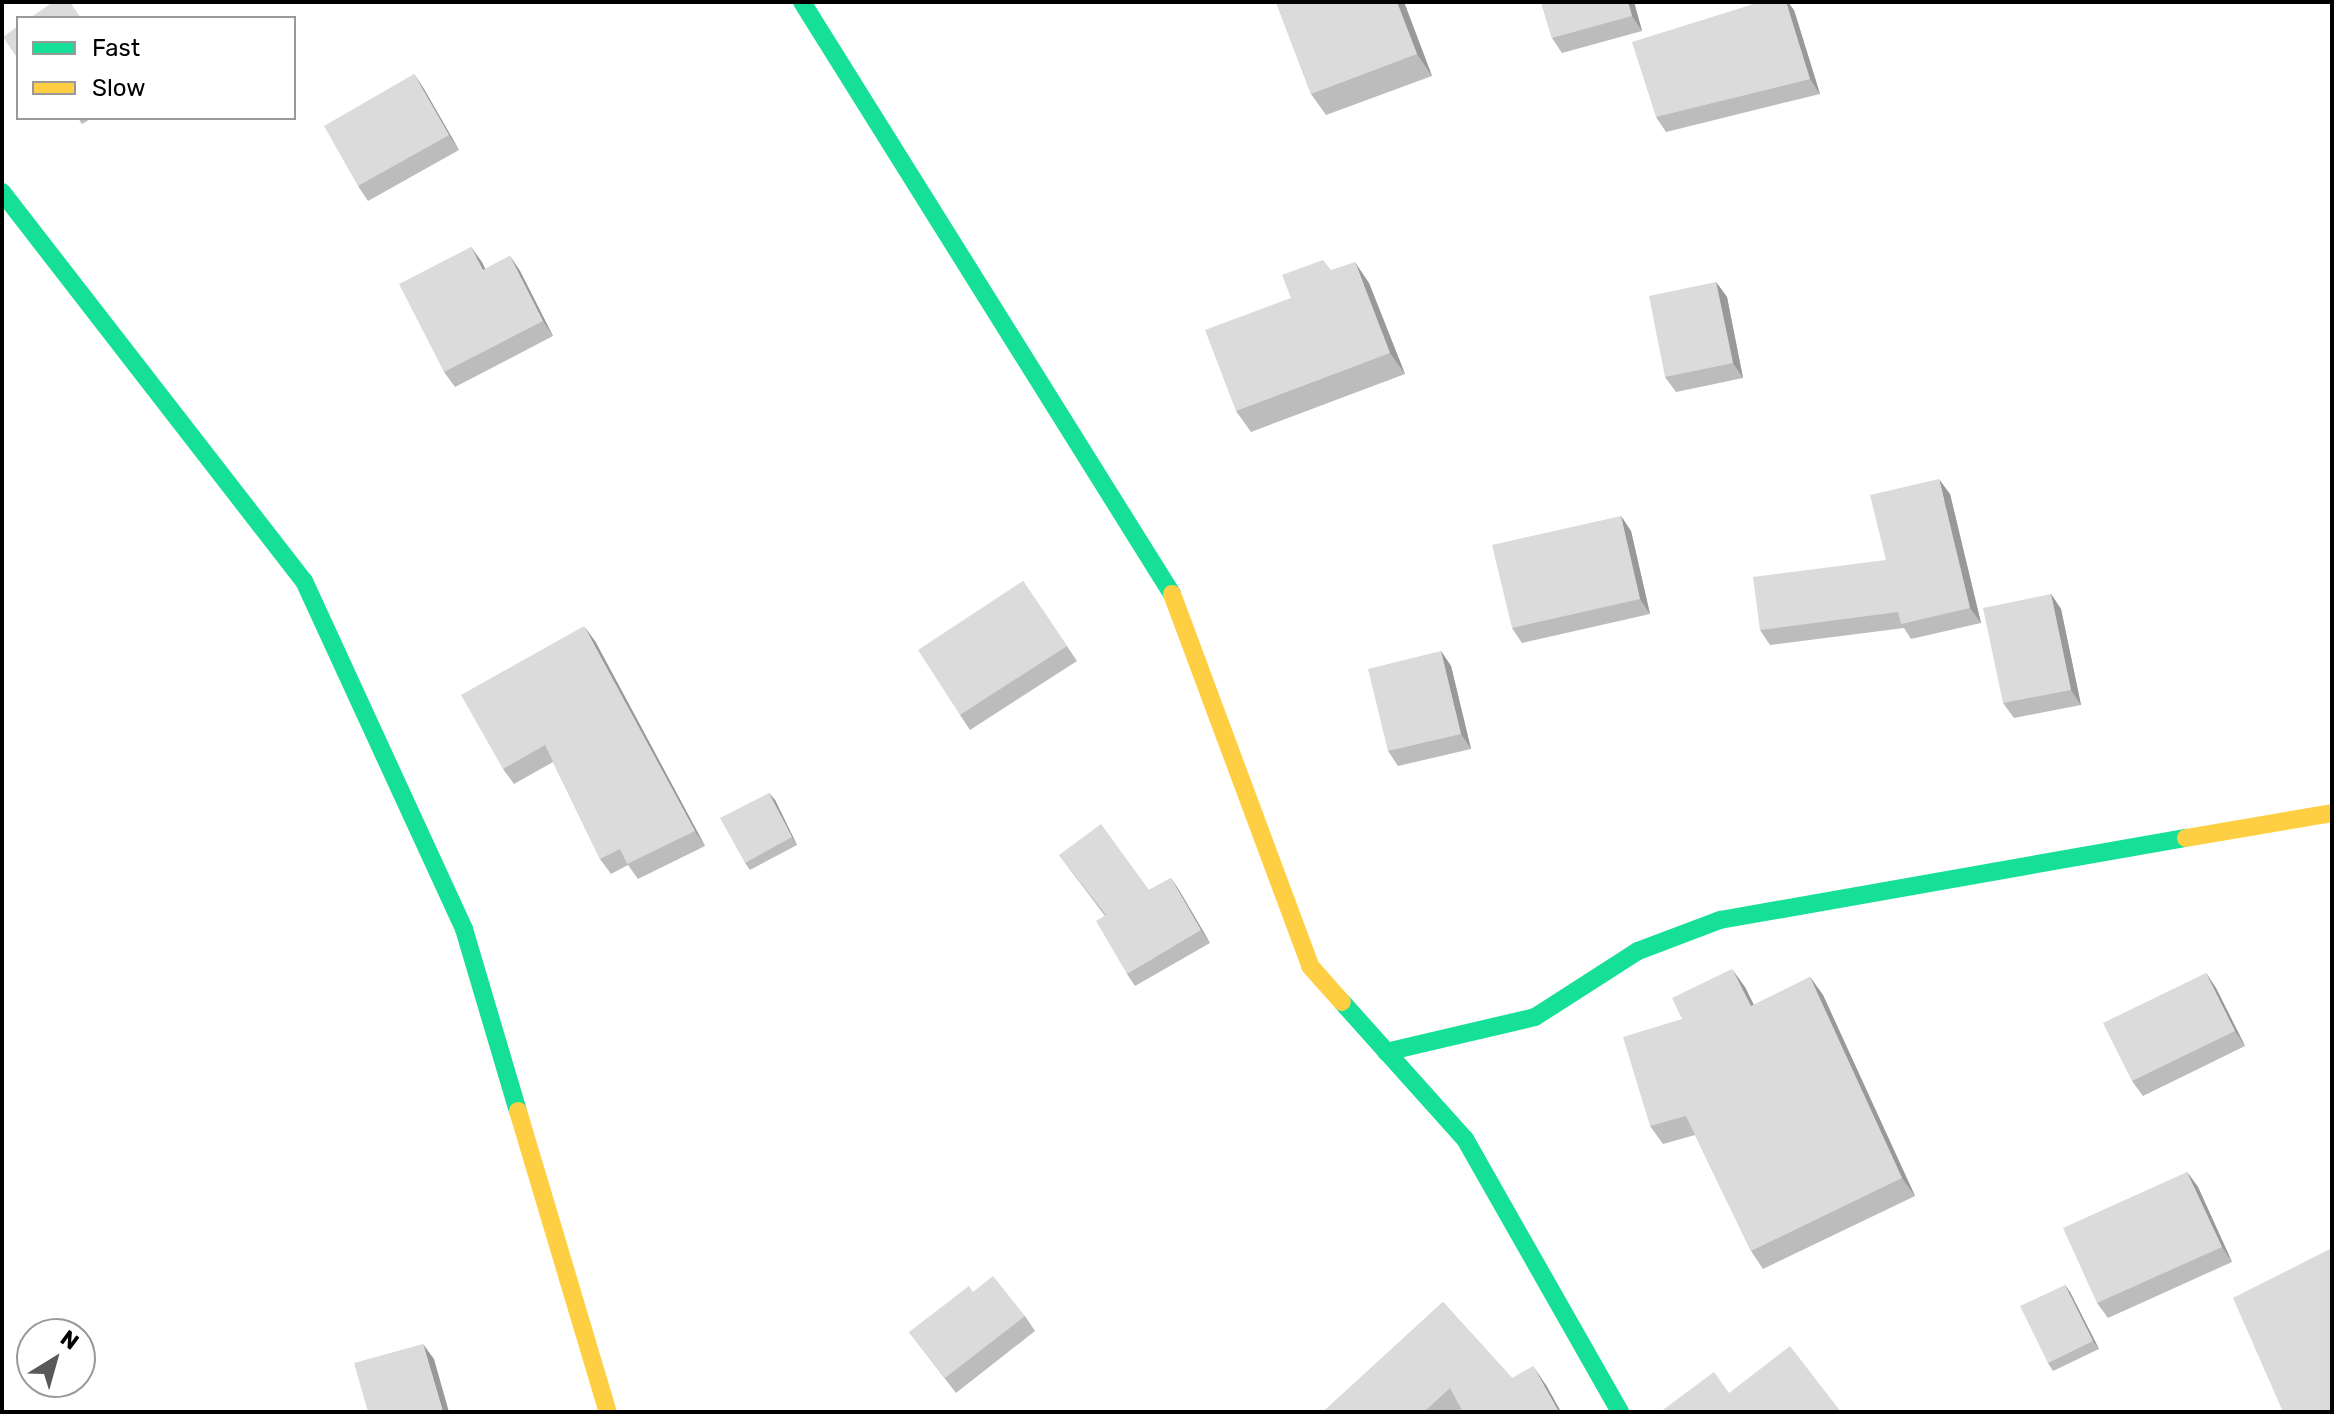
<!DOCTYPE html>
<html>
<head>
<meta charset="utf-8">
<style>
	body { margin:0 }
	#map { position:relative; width:2334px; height:1414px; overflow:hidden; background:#fff; font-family:Rubik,sans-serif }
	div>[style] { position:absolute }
	.fast>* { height:18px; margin:-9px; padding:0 9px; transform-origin:9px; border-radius:9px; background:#16e098 }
	.slow>* { height:18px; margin:-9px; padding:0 9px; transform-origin:9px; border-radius:9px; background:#ffcf43 }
	.wall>* { inset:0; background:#bcbcbc }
	.shaded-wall>* { inset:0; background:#999 }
	.building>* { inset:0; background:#dbdbdb }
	span { translate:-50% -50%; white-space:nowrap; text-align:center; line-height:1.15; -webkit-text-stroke:8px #fff; paint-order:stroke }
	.frame { position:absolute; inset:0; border:4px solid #000; pointer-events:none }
	.legend { position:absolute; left:16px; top:16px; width:280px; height:104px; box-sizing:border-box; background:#fff; border:2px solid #999; margin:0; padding:10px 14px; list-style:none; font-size:24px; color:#000 }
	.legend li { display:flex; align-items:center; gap:16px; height:40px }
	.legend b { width:40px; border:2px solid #999 }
	.north { position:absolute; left:16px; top:1318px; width:80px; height:80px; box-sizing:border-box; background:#fff; border:2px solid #999; border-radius:50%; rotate:37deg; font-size:22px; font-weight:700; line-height:32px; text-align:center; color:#000 }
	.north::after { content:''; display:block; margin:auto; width:28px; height:36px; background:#595959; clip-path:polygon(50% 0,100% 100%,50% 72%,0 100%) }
</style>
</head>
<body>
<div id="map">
	<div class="fast">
		<i style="left:802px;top:2px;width:698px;rotate:57.99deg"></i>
		<i style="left:2px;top:192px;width:492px;rotate:52.2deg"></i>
		<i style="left:304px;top:581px;width:383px;rotate:65.3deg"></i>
		<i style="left:464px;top:929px;width:190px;rotate:73.5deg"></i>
		<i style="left:1342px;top:1002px;width:184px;rotate:48.1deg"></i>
		<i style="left:1465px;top:1139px;width:314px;rotate:60.4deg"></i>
		<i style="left:1386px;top:1052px;width:153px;rotate:-13.2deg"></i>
		<i style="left:1535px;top:1017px;width:122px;rotate:-32.7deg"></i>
		<i style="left:1638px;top:951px;width:88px;rotate:-20.7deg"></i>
		<i style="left:1720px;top:920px;width:473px;rotate:-10deg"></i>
	</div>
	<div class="slow">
		<i style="left:1172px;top:594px;width:397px;rotate:69.6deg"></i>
		<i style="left:1310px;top:966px;width:48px;rotate:48.4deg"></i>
		<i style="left:2186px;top:838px;width:148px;rotate:-9.7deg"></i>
		<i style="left:518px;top:1111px;width:314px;rotate:73.4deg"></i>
	</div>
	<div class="wall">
		<i style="clip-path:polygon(1276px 2px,1404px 2px,1432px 76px,1326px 115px,1311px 94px)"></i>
		<i style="clip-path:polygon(1541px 2px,1634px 2px,1642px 31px,1562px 53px,1552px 38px)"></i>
		<i style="clip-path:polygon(1794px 10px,1820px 94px,1666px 132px,1656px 117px)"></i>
		<i style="clip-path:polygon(414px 74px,424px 89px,459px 150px,368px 201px,358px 186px)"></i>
		<i style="clip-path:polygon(78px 118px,92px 118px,82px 124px)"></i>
		<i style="clip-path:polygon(471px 247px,485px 269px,510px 256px,520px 271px,553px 336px,455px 387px,444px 372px)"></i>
		<i style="clip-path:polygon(1331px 270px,1369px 283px,1405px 374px,1251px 432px,1236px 411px)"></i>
		<i style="clip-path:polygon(1716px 282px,1727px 297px,1743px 378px,1676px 392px,1665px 377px)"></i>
		<i style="clip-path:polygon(1950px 494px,1981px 623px,1911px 639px,1904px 628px,1770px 645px,1760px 630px,1886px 560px)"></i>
		<i style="clip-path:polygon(1621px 516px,1631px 531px,1650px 614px,1522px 643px,1512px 628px)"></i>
		<i style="clip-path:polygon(1023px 581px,1077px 661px,970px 730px,960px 715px)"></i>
		<i style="clip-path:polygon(2051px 594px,2061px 609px,2081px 705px,2014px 718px,2003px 703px)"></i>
		<i style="clip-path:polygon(595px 641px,705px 846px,638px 879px,628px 865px,611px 874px,600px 859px,553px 762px,514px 784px,503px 769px)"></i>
		<i style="clip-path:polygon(1441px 651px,1451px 666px,1471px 749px,1398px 766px,1388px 751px)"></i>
		<i style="clip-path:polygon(769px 793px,775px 800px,797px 845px,750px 870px,745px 863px)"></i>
		<i style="clip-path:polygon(1059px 855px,1149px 890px,1171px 878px,1179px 890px,1210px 943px,1135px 986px,1127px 974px,1105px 916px)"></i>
		<i style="clip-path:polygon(2206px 973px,2216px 988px,2245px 1046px,2143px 1096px,2132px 1081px)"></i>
		<i style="clip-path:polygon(1810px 977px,1823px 995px,1915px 1196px,1763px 1269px,1751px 1251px,1695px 1135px,1663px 1144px,1650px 1126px,1682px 1019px,1745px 987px,1754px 1005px)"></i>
		<i style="clip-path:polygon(2187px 1172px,2198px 1187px,2232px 1262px,2108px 1318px,2097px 1303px)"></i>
		<i style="clip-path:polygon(2065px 1285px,2070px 1292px,2099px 1349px,2053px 1371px,2048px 1363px)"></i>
		<i style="clip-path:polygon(1443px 1302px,1512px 1378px,1546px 1385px,1561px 1412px,1463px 1412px,1461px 1409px,1458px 1412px,1323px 1412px)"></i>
		<i style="clip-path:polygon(1025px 1316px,1035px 1331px,956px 1393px,909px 1332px)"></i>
	</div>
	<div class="shaded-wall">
		<i style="clip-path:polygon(1397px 2px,1404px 2px,1432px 76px,1417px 54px)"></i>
		<i style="clip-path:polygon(1628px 2px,1634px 2px,1642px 31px,1632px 16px)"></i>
		<i style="clip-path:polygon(1786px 2px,1788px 2px,1794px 10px,1820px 94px,1810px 79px)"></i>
		<i style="clip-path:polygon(414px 74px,424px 89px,459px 150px,449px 135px)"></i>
		<i style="clip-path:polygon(471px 247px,482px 262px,493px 285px,483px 270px)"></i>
		<i style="clip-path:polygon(510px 256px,520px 271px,553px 336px,543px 321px)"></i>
		<i style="clip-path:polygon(1355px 262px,1369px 283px,1405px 374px,1390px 353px)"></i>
		<i style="clip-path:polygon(1716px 282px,1727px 297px,1743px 378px,1733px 363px)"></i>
		<i style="clip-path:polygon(1939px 479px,1950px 494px,1981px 623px,1970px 608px)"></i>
		<i style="clip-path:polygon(1621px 516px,1631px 531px,1650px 614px,1640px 599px)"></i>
		<i style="clip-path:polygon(2051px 594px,2061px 609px,2081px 705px,2071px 690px)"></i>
		<i style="clip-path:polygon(584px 626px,595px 641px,705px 846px,695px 831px)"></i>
		<i style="clip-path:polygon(1441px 651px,1451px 666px,1471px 749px,1461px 734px)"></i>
		<i style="clip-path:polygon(769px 793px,775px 800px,797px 845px,792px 837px)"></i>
		<i style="clip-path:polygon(1171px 878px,1179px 890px,1210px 943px,1201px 930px)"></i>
		<i style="clip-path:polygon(1732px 969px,1745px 987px,1763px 1024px,1751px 1006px)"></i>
		<i style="clip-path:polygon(2206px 973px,2216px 988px,2245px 1046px,2235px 1031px)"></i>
		<i style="clip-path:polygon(1810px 977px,1823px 995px,1915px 1196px,1902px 1178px)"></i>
		<i style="clip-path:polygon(2187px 1172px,2198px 1187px,2232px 1262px,2222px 1247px)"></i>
		<i style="clip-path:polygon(2065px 1285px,2070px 1292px,2099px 1349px,2093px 1341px)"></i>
		<i style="clip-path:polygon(423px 1344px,434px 1359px,449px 1412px,443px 1412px)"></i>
		<i style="clip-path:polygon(1533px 1366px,1546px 1385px,1561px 1412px,1559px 1412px)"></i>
	</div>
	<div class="building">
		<i style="clip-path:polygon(53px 2px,70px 2px,81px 18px,30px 18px)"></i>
		<i style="clip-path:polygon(1276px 2px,1397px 2px,1417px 54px,1311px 94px)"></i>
		<i style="clip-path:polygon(1541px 2px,1628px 2px,1632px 16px,1552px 38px)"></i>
		<i style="clip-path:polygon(1760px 2px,1786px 2px,1810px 79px,1656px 117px,1632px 42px)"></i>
		<i style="clip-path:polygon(18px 26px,18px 59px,3px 37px)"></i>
		<i style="clip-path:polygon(414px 74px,449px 135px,358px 186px,324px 126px)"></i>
		<i style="clip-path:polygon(471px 247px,483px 270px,510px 256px,543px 321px,444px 372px,399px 284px)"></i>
		<i style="clip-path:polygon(1323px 260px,1331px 270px,1355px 262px,1390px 353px,1236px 411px,1205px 330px,1291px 298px,1282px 275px)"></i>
		<i style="clip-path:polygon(1716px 282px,1733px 363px,1665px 377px,1649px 296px)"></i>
		<i style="clip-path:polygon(1939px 479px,1970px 608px,1901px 624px,1898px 612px,1760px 630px,1753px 577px,1886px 560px,1870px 495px)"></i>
		<i style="clip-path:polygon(1621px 516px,1640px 599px,1512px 628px,1492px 545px)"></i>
		<i style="clip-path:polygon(1023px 581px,1067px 646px,960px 715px,918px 650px)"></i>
		<i style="clip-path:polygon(2051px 594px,2071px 690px,2003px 703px,1983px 608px)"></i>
		<i style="clip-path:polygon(584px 626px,695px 831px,627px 864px,620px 849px,600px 859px,545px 745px,503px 769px,461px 695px)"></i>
		<i style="clip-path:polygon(1441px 651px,1461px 734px,1388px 751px,1368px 669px)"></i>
		<i style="clip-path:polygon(769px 793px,792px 837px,745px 863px,720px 818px)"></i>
		<i style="clip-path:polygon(1101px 824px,1149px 890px,1171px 878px,1201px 930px,1127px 974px,1096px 921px,1106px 915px,1059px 855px)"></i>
		<i style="clip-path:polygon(1732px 969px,1751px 1006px,1810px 977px,1902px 1178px,1751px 1251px,1686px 1116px,1650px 1126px,1623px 1037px,1682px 1019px,1672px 998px)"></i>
		<i style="clip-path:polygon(2206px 973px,2235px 1031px,2132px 1081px,2103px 1023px)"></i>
		<i style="clip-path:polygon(2187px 1172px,2222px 1247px,2097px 1303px,2063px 1228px)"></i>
		<i style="clip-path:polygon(2332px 1248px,2332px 1412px,2283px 1412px,2233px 1298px)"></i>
		<i style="clip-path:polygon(993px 1276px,1025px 1316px,945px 1378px,909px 1332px,969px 1286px,973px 1292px)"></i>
		<i style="clip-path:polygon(2065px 1285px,2093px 1341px,2048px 1363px,2020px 1306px)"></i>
		<i style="clip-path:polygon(1443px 1302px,1512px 1378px,1533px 1366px,1559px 1412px,1463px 1412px,1450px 1388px,1424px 1412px,1323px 1412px)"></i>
		<i style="clip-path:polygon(423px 1344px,443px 1412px,368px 1412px,354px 1363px)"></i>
		<i style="clip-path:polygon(1790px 1346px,1841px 1412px,1660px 1412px,1714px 1372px,1729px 1393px)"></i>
	</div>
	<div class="frame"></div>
	<ul class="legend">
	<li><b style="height:10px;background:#16e098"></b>Fast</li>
	<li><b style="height:10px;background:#ffcf43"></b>Slow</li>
	</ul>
	<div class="north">N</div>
</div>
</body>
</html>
